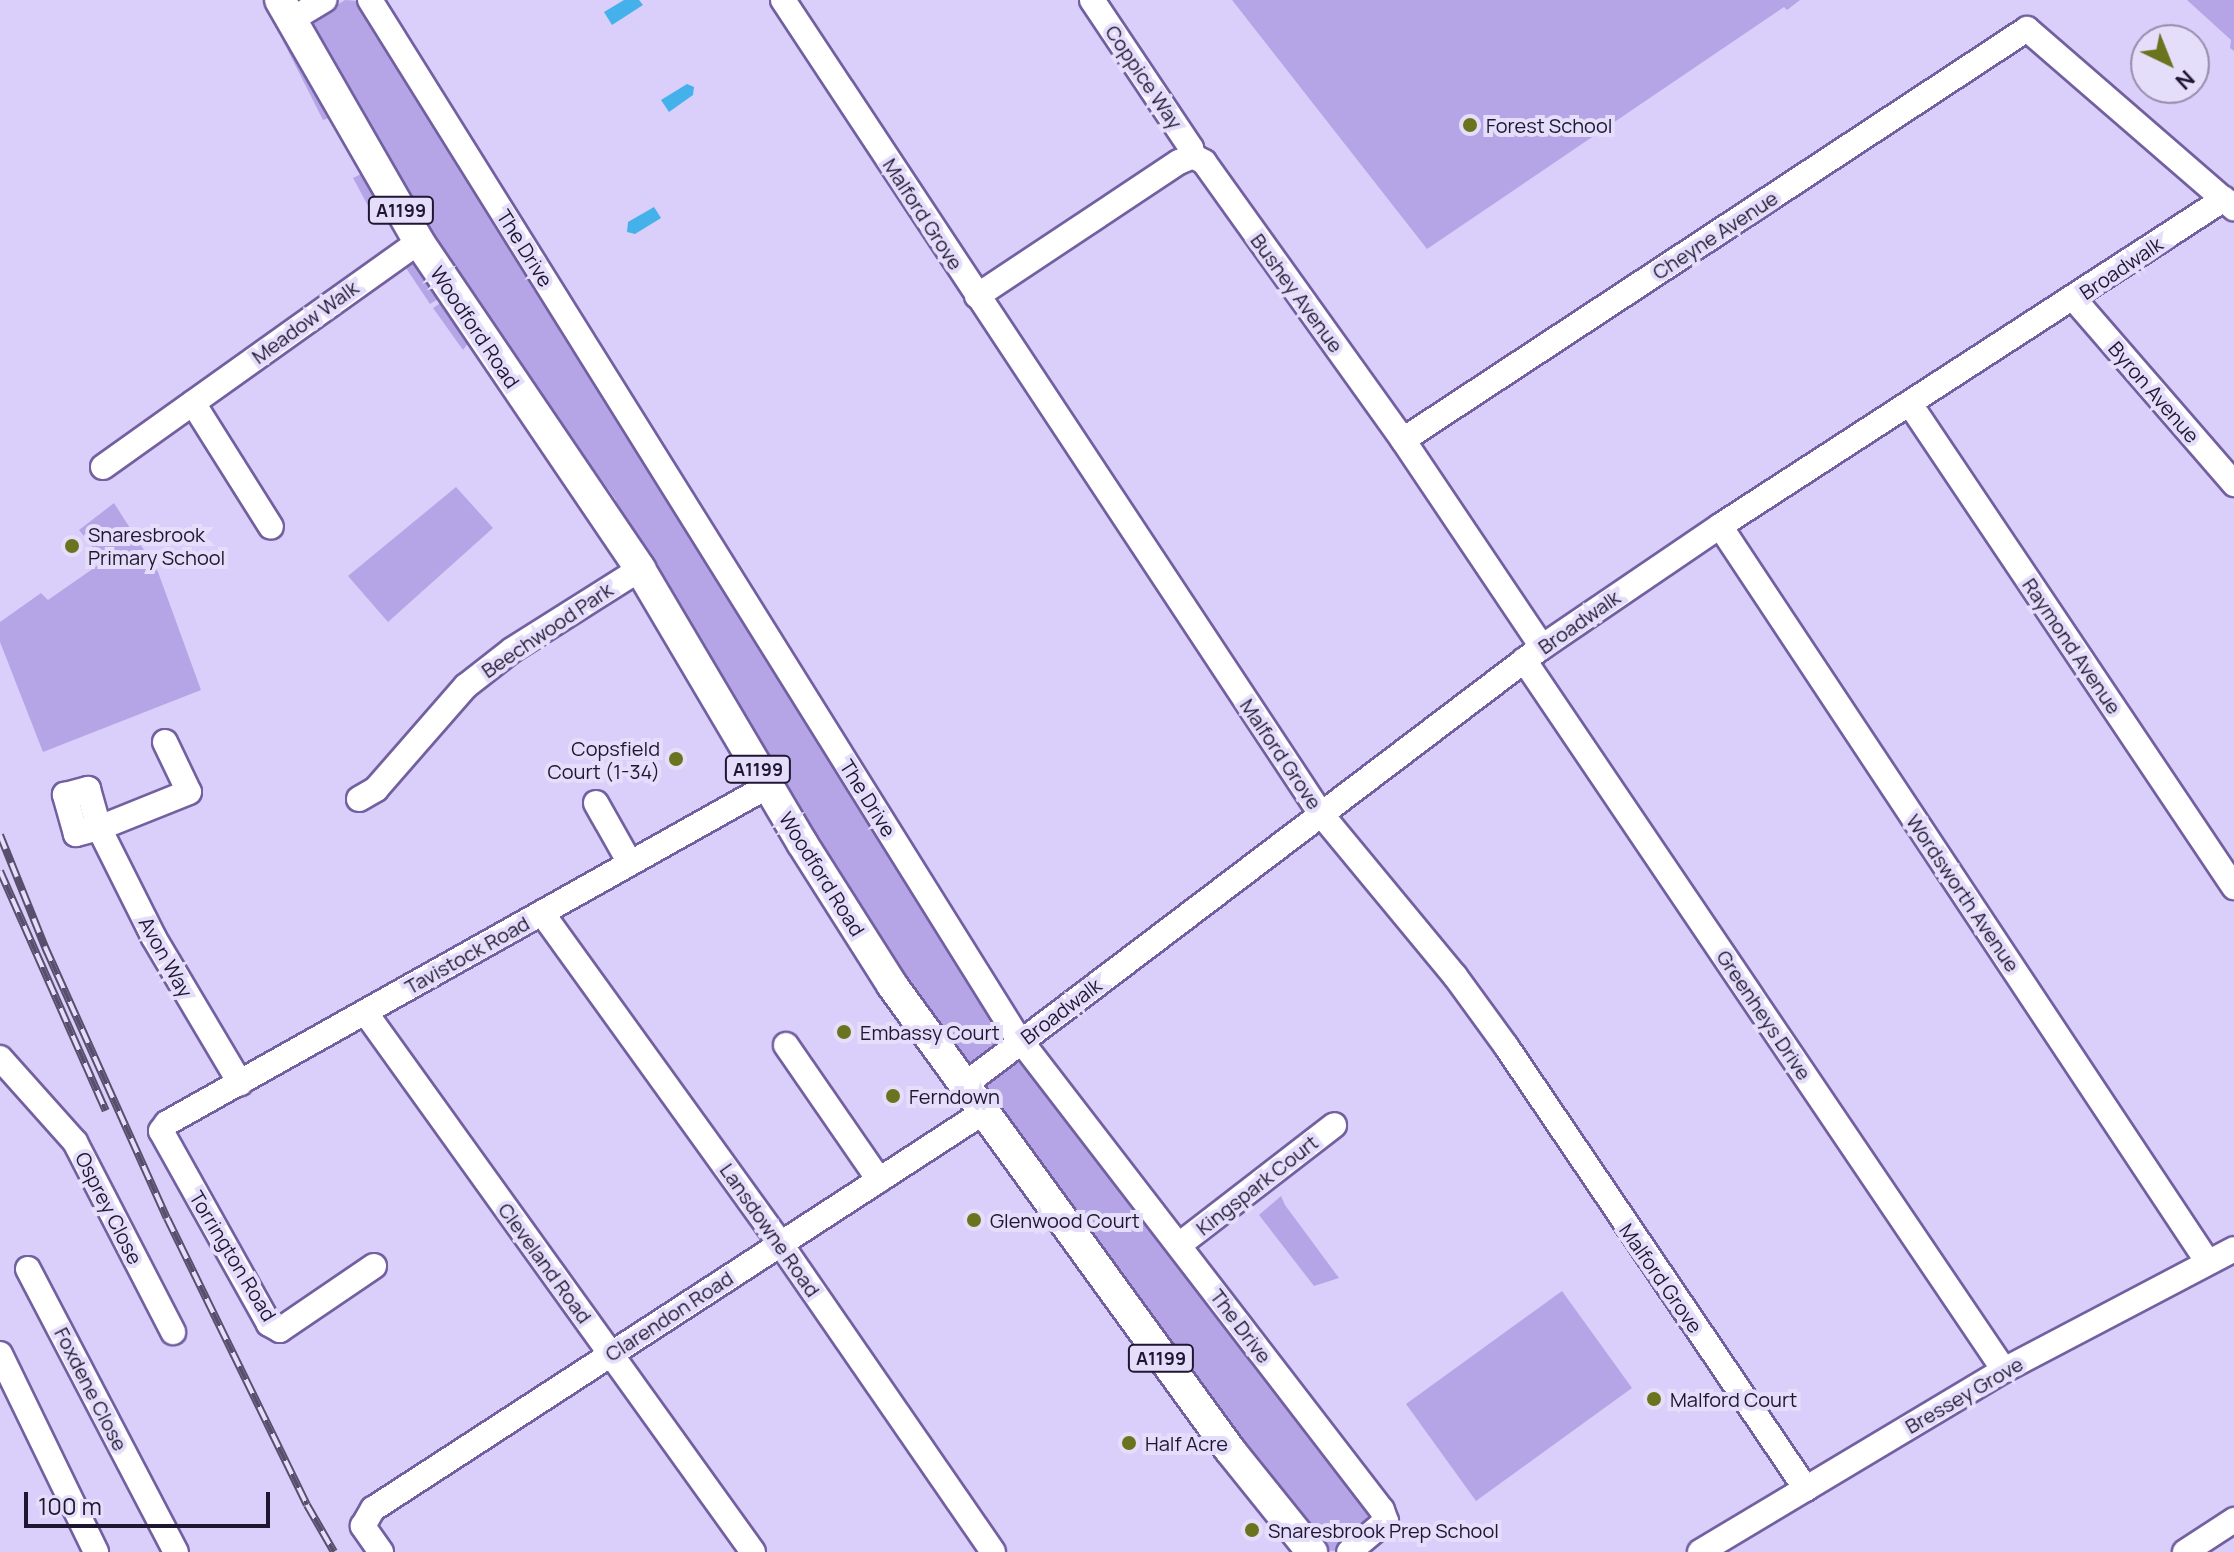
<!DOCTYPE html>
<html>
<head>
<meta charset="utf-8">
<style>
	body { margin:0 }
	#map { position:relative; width:2234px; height:1552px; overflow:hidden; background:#d9cffa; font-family:Manrope,sans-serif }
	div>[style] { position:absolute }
	.green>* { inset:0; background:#b6a5e6 }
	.water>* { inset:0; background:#44b1eb }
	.roads { filter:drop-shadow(2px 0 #7360a0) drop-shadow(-2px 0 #7360a0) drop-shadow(0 2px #7360a0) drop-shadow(0 -2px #7360a0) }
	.minor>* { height:24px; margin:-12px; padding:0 12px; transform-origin:12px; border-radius:12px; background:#fff }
	.major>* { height:30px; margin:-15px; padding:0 15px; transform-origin:15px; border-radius:15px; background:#fff }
	.rail>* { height:8px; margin-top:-4px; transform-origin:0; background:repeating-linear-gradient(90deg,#e5defb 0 15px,#584f6e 0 30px); box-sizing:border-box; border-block:2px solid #584f6e }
	.dots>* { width:22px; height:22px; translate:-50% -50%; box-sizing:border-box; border:4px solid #e5defb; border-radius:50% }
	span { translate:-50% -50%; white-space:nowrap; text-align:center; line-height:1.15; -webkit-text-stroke:8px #e5defb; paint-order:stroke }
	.shield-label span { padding:2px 6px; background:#e5defb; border:2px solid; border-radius:6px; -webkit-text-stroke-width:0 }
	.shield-label { font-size:18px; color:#1f1731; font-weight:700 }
	.street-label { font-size:20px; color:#1f1731 }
	.poi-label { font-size:20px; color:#1f1731 }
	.left { translate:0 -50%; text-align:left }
	.right { translate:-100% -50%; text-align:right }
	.north { position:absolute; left:2130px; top:24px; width:80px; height:80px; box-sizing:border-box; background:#e5defb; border:2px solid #968eaa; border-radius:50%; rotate:137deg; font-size:22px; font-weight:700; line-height:32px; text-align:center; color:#1f1731 }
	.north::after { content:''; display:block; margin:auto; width:28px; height:36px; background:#6a741e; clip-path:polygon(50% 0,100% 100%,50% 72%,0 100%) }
	.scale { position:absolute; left:24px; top:1492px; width:246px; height:36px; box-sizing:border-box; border:4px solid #1f1731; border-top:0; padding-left:10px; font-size:24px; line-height:28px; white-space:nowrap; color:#1f1731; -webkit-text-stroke:6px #e5defb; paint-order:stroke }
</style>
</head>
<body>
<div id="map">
	<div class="green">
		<i style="clip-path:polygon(345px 0,359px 1px,1006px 1036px,968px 1065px,902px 979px,612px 504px,616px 500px,574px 442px,570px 444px,462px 288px,309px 22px)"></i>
		<i style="clip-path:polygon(1232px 0,1800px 0,1787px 10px,1784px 7px,1427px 249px)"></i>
		<i style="clip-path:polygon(2187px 0,2234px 0,2234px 51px,2230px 48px,2231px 40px)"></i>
		<i style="clip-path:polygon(286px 35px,331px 116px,329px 118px,323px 120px,282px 39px)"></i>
		<i style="clip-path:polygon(363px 173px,385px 206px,373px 215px,353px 178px)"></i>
		<i style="clip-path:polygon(402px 262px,419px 266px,440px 298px,430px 304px)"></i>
		<i style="clip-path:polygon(442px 302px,469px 342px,463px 350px,433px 308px)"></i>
		<i style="clip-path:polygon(456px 487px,493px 528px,388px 622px,348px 576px)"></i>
		<i style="clip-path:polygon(114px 503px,158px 572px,201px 690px,43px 752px,0 642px,0 622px,41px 593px,48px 600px,104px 561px,79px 530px)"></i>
		<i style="clip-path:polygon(1020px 1059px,1370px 1514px,1370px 1524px,1334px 1551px,1325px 1550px,1292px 1509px,1064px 1204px,1068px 1200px,983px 1088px,989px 1084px,986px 1081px)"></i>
		<i style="clip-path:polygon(1281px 1196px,1285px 1205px,1339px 1278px,1314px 1286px,1259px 1215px)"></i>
		<i style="clip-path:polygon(1562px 1291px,1632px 1388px,1476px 1501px,1406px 1404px)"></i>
	</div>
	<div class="water">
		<i style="clip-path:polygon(624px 0,639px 0,643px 5px,612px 25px,604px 12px)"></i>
		<i style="clip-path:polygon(687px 84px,694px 87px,693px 95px,669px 112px,661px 100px)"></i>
		<i style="clip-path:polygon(654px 207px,661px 218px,635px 234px,627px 232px,628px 222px)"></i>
	</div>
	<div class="roads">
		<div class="minor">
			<i style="left:370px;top:0;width:1216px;rotate:58.03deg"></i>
			<i style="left:1014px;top:1032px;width:603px;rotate:52.41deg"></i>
			<i style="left:1382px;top:1510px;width:12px;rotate:70deg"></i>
			<i style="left:1386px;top:1521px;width:48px;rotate:140deg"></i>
			<i style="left:783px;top:0;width:976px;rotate:56.54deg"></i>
			<i style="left:1321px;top:814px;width:210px;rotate:50.4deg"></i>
			<i style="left:1455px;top:976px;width:87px;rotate:53.9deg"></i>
			<i style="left:1506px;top:1046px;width:535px;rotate:55.89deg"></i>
			<i style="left:1092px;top:0;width:178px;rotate:56.2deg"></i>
			<i style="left:1191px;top:148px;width:8px;rotate:76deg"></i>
			<i style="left:291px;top:20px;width:39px;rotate:-31deg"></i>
			<i style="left:977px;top:296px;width:242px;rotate:-33.6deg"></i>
			<i style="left:1179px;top:162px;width:15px;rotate:-23deg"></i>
			<i style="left:1193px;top:156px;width:13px;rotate:29deg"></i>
			<i style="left:1204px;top:162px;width:342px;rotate:54.4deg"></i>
			<i style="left:1403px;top:440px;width:249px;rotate:56.1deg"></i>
			<i style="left:2074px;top:299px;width:245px;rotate:49.1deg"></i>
			<i style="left:193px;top:403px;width:146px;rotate:57.8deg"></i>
			<i style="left:1910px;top:404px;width:582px;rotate:56.15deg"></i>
			<i style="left:1403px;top:440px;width:747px;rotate:-33.37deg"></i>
			<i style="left:2027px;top:29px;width:274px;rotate:40.9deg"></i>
			<i style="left:103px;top:467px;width:388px;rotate:-35.5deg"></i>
			<i style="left:1720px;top:526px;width:882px;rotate:56.47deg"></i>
			<i style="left:1524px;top:660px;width:857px;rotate:55.94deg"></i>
			<i style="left:165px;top:742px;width:55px;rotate:64.4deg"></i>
			<i style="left:189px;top:792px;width:97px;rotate:158.2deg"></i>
			<i style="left:99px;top:828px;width:123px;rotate:63.4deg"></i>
			<i style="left:154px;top:938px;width:169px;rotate:59.3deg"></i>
			<i style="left:88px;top:789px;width:41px;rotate:74.2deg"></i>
			<i style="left:99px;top:828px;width:24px;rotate:165deg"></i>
			<i style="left:76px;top:834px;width:41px;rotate:-105.8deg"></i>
			<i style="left:65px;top:795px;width:24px;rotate:-15deg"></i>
			<i style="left:359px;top:799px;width:20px;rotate:-30deg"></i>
			<i style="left:376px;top:789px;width:137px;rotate:-48.9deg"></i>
			<i style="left:466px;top:686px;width:58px;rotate:-38deg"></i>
			<i style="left:512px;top:650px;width:151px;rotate:-32.3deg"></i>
			<i style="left:596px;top:803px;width:69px;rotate:60.5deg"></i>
			<i style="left:542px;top:913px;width:407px;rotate:54.2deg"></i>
			<i style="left:780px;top:1243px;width:375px;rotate:55.4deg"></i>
			<i style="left:365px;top:1012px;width:665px;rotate:54.3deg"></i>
			<i style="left:786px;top:1045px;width:164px;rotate:55.4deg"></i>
			<i style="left:0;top:1058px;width:113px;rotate:48.2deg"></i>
			<i style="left:75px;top:1142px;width:214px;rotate:62.7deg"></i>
			<i style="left:963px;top:1086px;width:727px;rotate:-37.17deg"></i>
			<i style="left:1542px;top:647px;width:215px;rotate:-34.2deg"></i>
			<i style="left:1720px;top:526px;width:601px;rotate:-32.98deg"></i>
			<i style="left:1179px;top:1245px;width:196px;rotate:-37.7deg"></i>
			<i style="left:374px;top:1266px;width:114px;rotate:145.8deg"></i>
			<i style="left:280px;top:1330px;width:13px;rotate:-151deg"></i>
			<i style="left:269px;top:1324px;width:221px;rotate:-119.2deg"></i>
			<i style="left:161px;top:1131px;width:10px;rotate:-53deg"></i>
			<i style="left:167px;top:1123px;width:689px;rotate:-29.28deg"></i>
			<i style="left:28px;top:1269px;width:319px;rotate:62.4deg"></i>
			<i style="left:0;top:1354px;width:220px;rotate:64.1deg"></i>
			<i style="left:381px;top:1552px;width:32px;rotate:-125deg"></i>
			<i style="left:363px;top:1526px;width:20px;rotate:-60deg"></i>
			<i style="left:373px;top:1509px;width:726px;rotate:-33.03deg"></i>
			<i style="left:1700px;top:1552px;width:354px;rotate:-30.9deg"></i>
			<i style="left:2004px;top:1370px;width:260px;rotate:-27.7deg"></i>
			<i style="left:2185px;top:1552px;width:59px;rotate:-33.1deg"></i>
		</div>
		<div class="major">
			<i style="left:280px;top:0;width:279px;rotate:60.1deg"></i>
			<i style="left:419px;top:242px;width:395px;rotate:55.9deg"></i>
			<i style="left:640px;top:569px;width:318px;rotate:59.4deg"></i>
			<i style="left:802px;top:843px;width:168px;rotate:57.6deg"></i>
			<i style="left:892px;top:985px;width:575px;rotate:53.99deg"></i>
			<i style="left:1230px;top:1450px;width:131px;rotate:51.2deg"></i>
		</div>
	</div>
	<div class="rail">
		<i style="left:0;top:835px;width:121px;rotate:68.1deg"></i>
		<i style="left:45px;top:947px;width:297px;rotate:65.8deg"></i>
		<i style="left:167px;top:1218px;width:319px;rotate:64deg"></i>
		<i style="left:307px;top:1505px;width:54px;rotate:60.1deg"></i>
		<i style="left:0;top:871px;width:262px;rotate:66.2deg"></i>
	</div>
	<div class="dots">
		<i style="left:1470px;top:125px;background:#6a741e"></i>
		<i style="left:72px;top:546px;background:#6a741e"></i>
		<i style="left:676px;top:759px;background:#6a741e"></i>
		<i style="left:844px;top:1032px;background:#6a741e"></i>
		<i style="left:893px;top:1096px;background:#6a741e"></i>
		<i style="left:974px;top:1220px;background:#6a741e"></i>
		<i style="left:1654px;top:1399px;background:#6a741e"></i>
		<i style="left:1129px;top:1443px;background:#6a741e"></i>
		<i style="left:1252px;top:1530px;background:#6a741e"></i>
	</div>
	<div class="shield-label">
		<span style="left:401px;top:210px">A1199</span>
		<span style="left:758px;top:769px">A1199</span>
		<span style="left:1161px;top:1358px">A1199</span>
	</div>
	<div class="street-label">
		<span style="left:1144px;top:77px;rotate:56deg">Coppice Way</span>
		<span style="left:923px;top:214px;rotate:57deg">Malford Grove</span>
		<span style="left:1715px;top:235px;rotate:-33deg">Cheyne Avenue</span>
		<span style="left:525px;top:248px;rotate:58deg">The Drive</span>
		<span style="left:2121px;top:268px;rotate:-34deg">Broadwalk</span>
		<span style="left:1297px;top:293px;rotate:54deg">Bushey Avenue</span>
		<span style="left:305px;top:322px;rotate:-36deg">Meadow Walk</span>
		<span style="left:475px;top:327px;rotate:56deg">Woodford Road</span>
		<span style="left:2154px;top:392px;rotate:49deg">Byron Avenue</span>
		<span style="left:1579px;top:622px;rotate:-35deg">Broadwalk</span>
		<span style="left:547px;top:630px;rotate:-34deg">Beechwood Park</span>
		<span style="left:2072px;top:646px;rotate:56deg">Raymond Avenue</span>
		<span style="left:1281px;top:754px;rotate:56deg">Malford Grove</span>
		<span style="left:868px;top:798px;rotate:58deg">The Drive</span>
		<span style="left:822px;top:874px;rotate:58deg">Woodford Road</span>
		<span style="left:1963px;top:893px;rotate:56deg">Wordsworth Avenue</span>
		<span style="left:467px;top:955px;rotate:-29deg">Tavistock Road</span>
		<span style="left:166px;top:957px;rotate:61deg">Avon Way</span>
		<span style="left:1061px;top:1011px;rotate:-37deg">Broadwalk</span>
		<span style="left:1764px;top:1015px;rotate:56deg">Greenheys Drive</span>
		<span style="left:1257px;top:1185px;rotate:-38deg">Kingspark Court</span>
		<span style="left:109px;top:1208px;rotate:63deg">Osprey Close</span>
		<span style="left:770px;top:1230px;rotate:55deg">Lansdowne Road</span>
		<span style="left:233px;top:1256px;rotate:59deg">Torrington Road</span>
		<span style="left:545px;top:1263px;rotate:54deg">Cleveland Road</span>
		<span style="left:1661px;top:1278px;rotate:55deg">Malford Grove</span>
		<span style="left:669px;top:1316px;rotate:-33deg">Clarendon Road</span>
		<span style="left:1241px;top:1326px;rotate:53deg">The Drive</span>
		<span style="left:91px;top:1389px;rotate:63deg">Foxdene Close</span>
		<span style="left:1964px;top:1395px;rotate:-30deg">Bressey Grove</span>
	</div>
	<div class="poi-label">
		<span class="left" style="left:1486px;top:125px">Forest School</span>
		<span class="left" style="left:88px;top:546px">Snaresbrook<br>Primary School</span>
		<span class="right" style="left:660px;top:760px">Copsfield<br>Court (1-34)</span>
		<span class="left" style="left:860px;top:1032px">Embassy Court</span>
		<span class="left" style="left:909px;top:1096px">Ferndown</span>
		<span class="left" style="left:990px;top:1220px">Glenwood Court</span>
		<span class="left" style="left:1670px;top:1399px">Malford Court</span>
		<span class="left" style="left:1145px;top:1443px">Half Acre</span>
		<span class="left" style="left:1268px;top:1530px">Snaresbrook Prep School</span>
	</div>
	<div class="north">N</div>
	<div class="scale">100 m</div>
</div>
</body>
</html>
